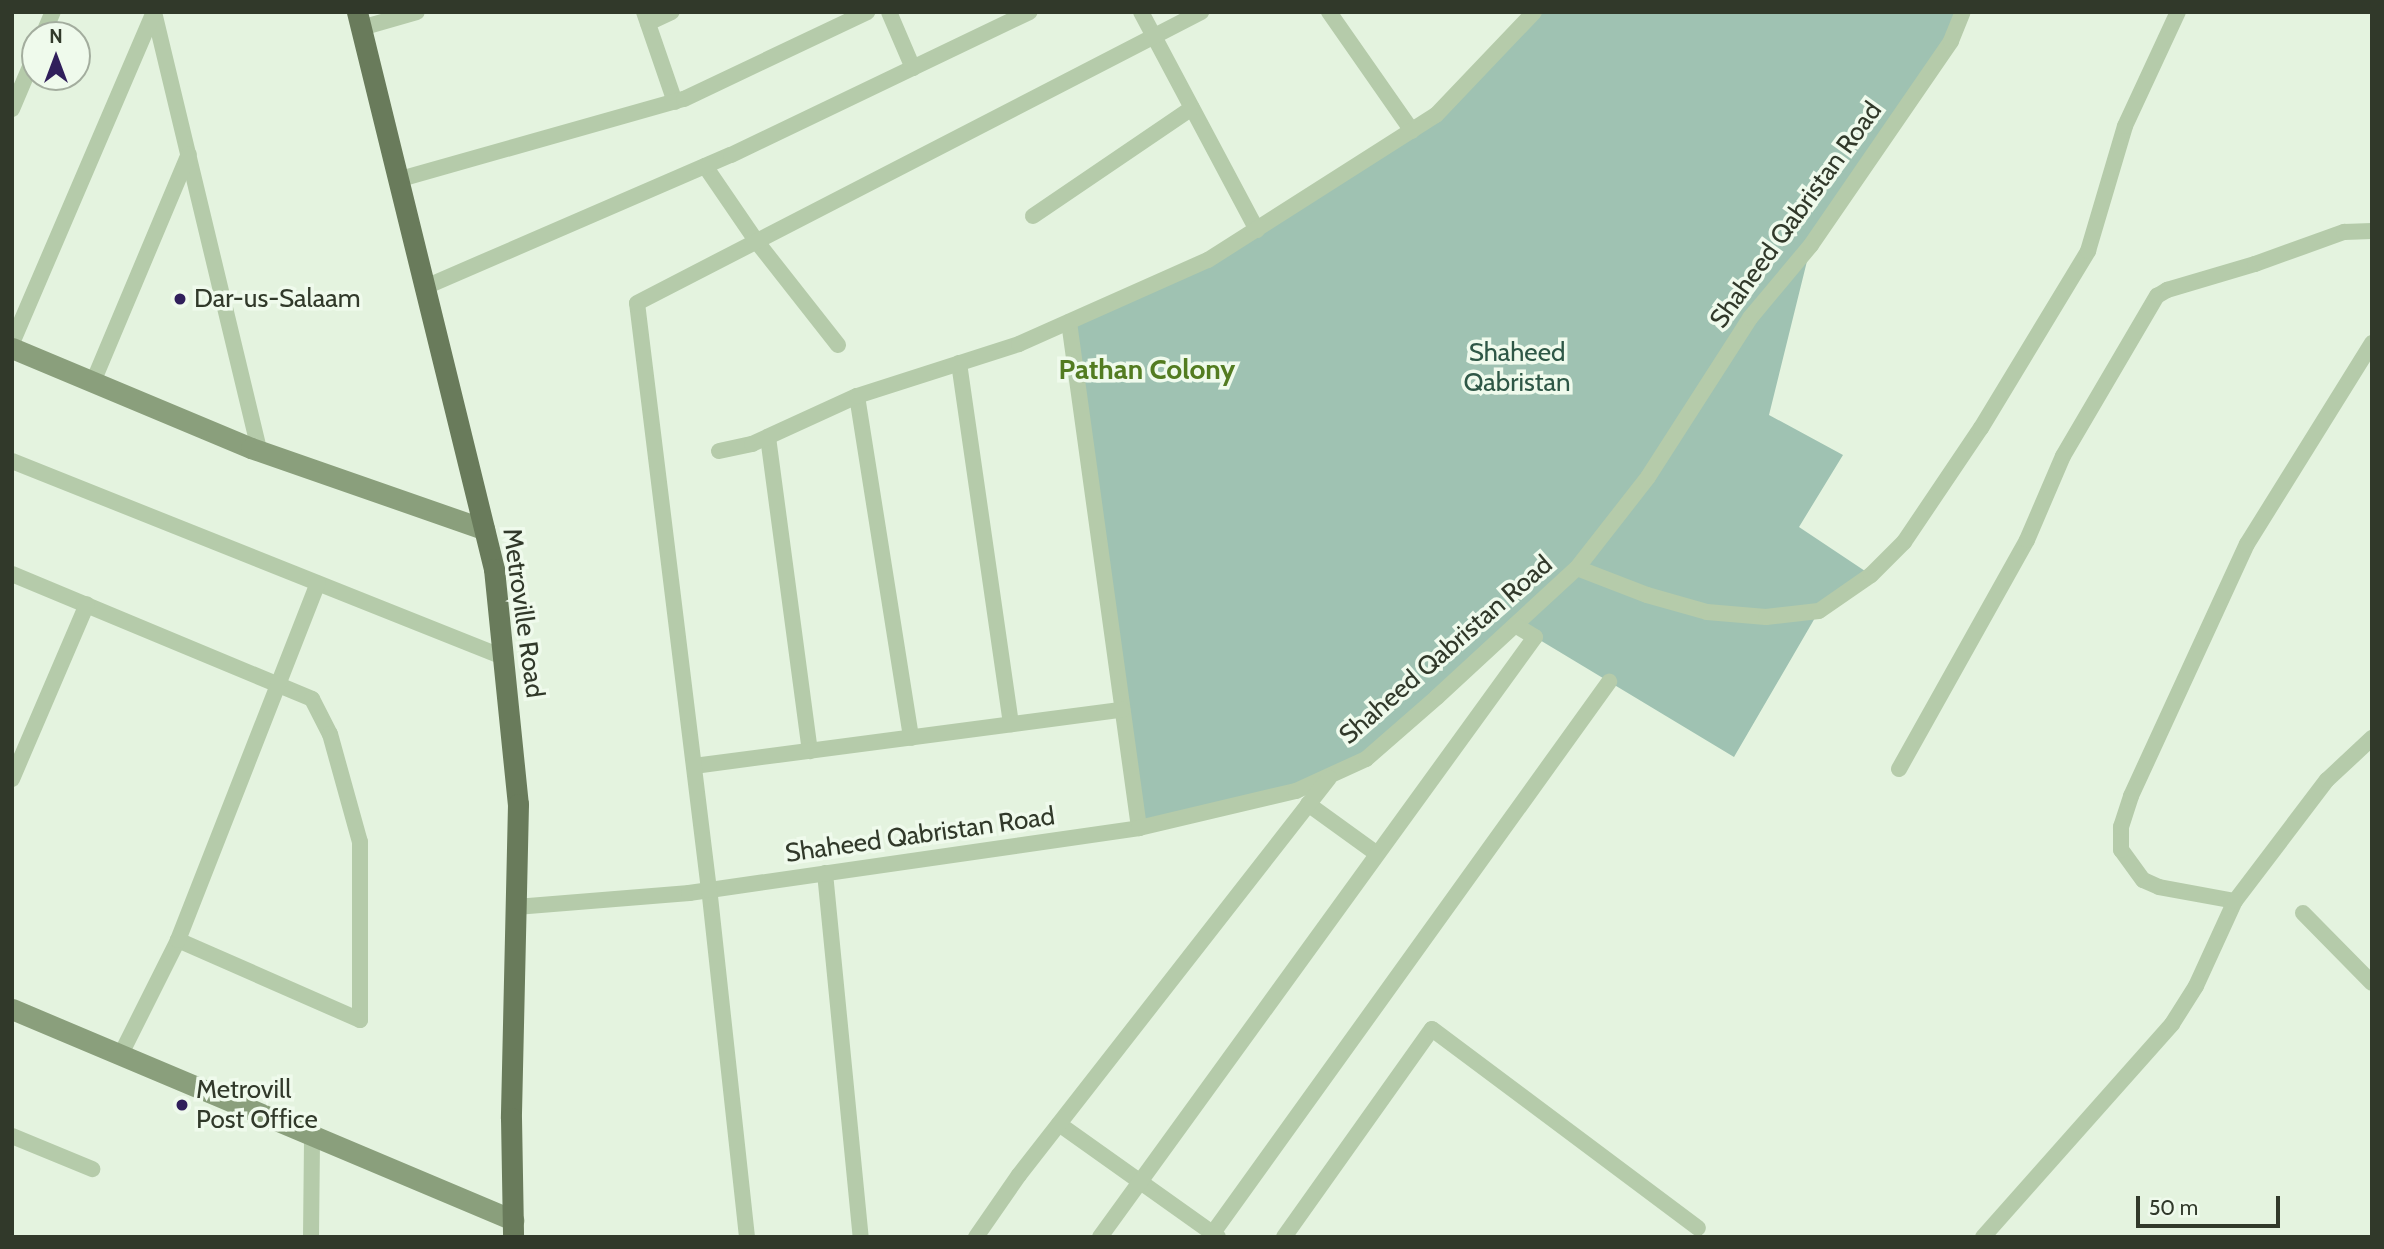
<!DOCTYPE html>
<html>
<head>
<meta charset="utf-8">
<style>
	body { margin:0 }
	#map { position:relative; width:2384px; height:1249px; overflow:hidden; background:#e4f3df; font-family:Cabin,sans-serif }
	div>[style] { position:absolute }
	.green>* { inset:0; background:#9fc2b2 }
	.street>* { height:16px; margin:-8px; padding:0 8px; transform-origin:8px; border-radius:8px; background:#b5cbaa }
	.secondary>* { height:21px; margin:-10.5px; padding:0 10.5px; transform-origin:10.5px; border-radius:10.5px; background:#8a9f7c }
	.primary>* { height:21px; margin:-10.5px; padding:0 10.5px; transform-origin:10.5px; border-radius:10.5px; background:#697b5b }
	.dots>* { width:19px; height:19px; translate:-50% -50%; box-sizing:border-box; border:4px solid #effaec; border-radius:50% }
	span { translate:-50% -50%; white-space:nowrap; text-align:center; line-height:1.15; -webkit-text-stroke:7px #effaec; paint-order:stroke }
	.street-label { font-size:26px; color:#31392a }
	.poi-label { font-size:26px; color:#31392a }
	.left { translate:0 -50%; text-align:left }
	.park-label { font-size:26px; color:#2e5746 }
	.neighbourhood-label { font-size:28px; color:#537c21; font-weight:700 }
	.frame { position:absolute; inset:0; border:14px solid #31392a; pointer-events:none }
	.north { position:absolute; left:21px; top:21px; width:70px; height:70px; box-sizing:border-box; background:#effaec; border:2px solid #a3ad9e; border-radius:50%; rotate:0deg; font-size:19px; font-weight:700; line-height:28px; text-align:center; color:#31392a }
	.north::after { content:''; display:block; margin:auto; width:24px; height:32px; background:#301f5b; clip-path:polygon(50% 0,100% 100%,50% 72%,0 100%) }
	.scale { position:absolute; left:2136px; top:1196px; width:144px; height:32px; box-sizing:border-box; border:4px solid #31392a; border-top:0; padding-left:9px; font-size:21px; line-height:24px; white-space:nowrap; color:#31392a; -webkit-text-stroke:5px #effaec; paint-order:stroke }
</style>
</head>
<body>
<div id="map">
	<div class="green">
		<i style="clip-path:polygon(1534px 12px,1963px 12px,1811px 245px,1769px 415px,1843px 455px,1799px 527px,1871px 575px,1819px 611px,1734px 757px,1515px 625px,1366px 759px,1296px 791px,1144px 826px,1069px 322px,1208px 260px,1436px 115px)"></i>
	</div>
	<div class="street">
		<i style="left:154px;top:12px;width:453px;rotate:76.5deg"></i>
		<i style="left:644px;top:12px;width:95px;rotate:71deg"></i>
		<i style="left:889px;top:12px;width:61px;rotate:66.8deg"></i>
		<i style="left:1141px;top:12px;width:247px;rotate:62deg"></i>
		<i style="left:1329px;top:12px;width:145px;rotate:55.1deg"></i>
		<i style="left:648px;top:23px;width:26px;rotate:-25deg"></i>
		<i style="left:361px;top:28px;width:58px;rotate:-15.9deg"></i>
		<i style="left:43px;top:35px;width:25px;rotate:-67deg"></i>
		<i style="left:12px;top:109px;width:59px;rotate:-66.9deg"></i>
		<i style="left:705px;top:166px;width:92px;rotate:55.6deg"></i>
		<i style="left:757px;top:242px;width:131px;rotate:51.8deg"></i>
		<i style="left:397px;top:180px;width:298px;rotate:-15.8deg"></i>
		<i style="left:684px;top:99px;width:203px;rotate:-25.4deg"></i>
		<i style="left:1033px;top:216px;width:192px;rotate:-34.2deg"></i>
		<i style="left:423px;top:288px;width:335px;rotate:-23.4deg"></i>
		<i style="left:731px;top:155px;width:331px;rotate:-25.6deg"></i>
		<i style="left:1069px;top:322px;width:511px;rotate:82.12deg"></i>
		<i style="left:12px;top:343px;width:360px;rotate:-66.8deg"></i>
		<i style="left:959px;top:363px;width:365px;rotate:81.8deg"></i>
		<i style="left:93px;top:382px;width:247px;rotate:-67.2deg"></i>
		<i style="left:857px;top:396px;width:346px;rotate:81deg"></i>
		<i style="left:768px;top:437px;width:317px;rotate:82.4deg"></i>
		<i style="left:719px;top:451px;width:34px;rotate:-12deg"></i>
		<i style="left:752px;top:444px;width:115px;rotate:-24.6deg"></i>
		<i style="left:857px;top:396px;width:170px;rotate:-17.8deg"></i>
		<i style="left:1019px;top:344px;width:207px;rotate:-24deg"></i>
		<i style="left:1208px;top:260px;width:270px;rotate:-32.5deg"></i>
		<i style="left:1436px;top:115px;width:142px;rotate:-46.4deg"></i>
		<i style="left:12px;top:461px;width:529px;rotate:21.76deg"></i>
		<i style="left:1577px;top:568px;width:75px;rotate:21.1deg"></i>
		<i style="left:1647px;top:595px;width:62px;rotate:15.8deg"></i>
		<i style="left:1707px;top:612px;width:59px;rotate:4.8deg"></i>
		<i style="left:1766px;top:617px;width:53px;rotate:-6.5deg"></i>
		<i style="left:1819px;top:611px;width:63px;rotate:-34.7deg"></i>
		<i style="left:1871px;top:575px;width:47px;rotate:-45deg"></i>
		<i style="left:1904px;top:542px;width:138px;rotate:-56deg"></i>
		<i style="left:1981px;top:428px;width:207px;rotate:-58.8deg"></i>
		<i style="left:2088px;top:251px;width:130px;rotate:-73.5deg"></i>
		<i style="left:2125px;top:126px;width:126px;rotate:-65.1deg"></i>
		<i style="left:12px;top:574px;width:325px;rotate:22.6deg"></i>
		<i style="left:312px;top:699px;width:39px;rotate:63deg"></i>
		<i style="left:330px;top:734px;width:112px;rotate:74.5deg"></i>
		<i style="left:360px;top:842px;width:178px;rotate:90deg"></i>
		<i style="left:360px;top:1020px;width:199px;rotate:-156.3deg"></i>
		<i style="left:694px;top:766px;width:432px;rotate:-7.5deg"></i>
		<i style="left:1899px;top:769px;width:262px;rotate:-60.8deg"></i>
		<i style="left:2027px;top:540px;width:91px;rotate:-66.8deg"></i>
		<i style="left:2063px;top:456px;width:186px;rotate:-59.6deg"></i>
		<i style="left:2157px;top:296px;width:12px;rotate:-31deg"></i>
		<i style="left:2167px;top:290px;width:92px;rotate:-16.5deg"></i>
		<i style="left:2255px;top:264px;width:95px;rotate:-19.8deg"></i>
		<i style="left:2344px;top:232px;width:28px;rotate:-2deg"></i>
		<i style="left:12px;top:779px;width:190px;rotate:-66.8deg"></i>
		<i style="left:1308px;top:804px;width:85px;rotate:35.9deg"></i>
		<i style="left:825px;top:873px;width:366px;rotate:84.4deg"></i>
		<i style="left:2235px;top:901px;width:77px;rotate:-169.6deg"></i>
		<i style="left:2159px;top:887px;width:17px;rotate:-156deg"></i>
		<i style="left:2143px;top:880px;width:37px;rotate:-126deg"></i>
		<i style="left:2121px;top:850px;width:23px;rotate:-90deg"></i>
		<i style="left:2121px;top:827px;width:33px;rotate:-72deg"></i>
		<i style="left:2131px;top:796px;width:277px;rotate:-65.3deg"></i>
		<i style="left:2247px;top:544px;width:237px;rotate:-58.1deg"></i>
		<i style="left:516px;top:907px;width:174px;rotate:-4.6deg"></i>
		<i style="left:689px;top:893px;width:455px;rotate:-8.2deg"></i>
		<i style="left:1139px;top:828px;width:161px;rotate:-13.3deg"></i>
		<i style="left:1296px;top:791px;width:77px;rotate:-24.6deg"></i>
		<i style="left:1366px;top:759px;width:94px;rotate:-41.1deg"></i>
		<i style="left:1437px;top:697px;width:190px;rotate:-42.7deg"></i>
		<i style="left:1577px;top:568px;width:115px;rotate:-52deg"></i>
		<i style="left:1648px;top:477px;width:189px;rotate:-57.3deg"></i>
		<i style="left:1750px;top:318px;width:95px;rotate:-50.1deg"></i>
		<i style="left:1811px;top:245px;width:247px;rotate:-55.5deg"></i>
		<i style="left:1951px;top:41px;width:31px;rotate:-68deg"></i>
		<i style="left:2303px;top:913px;width:98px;rotate:45.4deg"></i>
		<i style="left:120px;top:1056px;width:130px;rotate:-63.4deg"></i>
		<i style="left:178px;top:940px;width:383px;rotate:-68.6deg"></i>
		<i style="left:1059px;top:1124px;width:195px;rotate:35.4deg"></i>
		<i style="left:12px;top:1136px;width:87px;rotate:22.4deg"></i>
		<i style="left:311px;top:1237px;width:102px;rotate:-89.4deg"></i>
		<i style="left:747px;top:1237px;width:349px;rotate:-96.2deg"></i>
		<i style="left:709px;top:890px;width:591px;rotate:-96.99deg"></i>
		<i style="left:637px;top:303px;width:635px;rotate:-27.29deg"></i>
		<i style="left:976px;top:1237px;width:75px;rotate:-55.3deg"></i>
		<i style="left:1019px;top:1175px;width:504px;rotate:-52.02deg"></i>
		<i style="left:1100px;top:1237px;width:741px;rotate:-54.06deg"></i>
		<i style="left:1535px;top:637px;width:23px;rotate:-149deg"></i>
		<i style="left:1210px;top:1237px;width:684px;rotate:-54.29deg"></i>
		<i style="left:1284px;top:1237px;width:255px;rotate:-54.6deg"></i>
		<i style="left:1432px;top:1029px;width:332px;rotate:36.8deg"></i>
		<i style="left:1983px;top:1237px;width:285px;rotate:-48.4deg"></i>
		<i style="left:2172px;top:1024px;width:45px;rotate:-57.7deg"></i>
		<i style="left:2196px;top:986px;width:94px;rotate:-65.4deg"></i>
		<i style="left:2235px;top:901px;width:152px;rotate:-52.8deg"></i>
		<i style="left:2327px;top:780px;width:62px;rotate:-43deg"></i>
	</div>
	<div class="secondary">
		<i style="left:12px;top:348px;width:259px;rotate:22.7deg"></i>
		<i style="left:251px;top:448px;width:247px;rotate:19.2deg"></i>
		<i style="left:12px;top:1009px;width:544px;rotate:22.84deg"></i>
	</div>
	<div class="primary">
		<i style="left:357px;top:12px;width:574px;rotate:76.18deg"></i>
		<i style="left:494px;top:569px;width:236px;rotate:84.2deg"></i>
		<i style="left:518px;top:804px;width:314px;rotate:91.3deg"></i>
		<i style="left:511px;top:1118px;width:119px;rotate:89deg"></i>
	</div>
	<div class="dots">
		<i style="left:180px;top:299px;background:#301f5b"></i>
		<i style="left:182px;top:1105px;background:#301f5b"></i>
	</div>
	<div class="street-label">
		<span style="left:1796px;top:215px;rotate:-54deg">Shaheed Qabristan Road</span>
		<span style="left:523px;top:613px;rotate:82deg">Metroville Road</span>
		<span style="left:1446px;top:650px;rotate:-41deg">Shaheed Qabristan Road</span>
		<span style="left:920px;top:835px;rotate:-8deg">Shaheed Qabristan Road</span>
	</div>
	<div class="poi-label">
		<span class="left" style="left:194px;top:299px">Dar-us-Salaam</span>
		<span class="left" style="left:196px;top:1105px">Metrovill<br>Post Office</span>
	</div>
	<div class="park-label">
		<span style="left:1517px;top:368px">Shaheed<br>Qabristan</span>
	</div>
	<div class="neighbourhood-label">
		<span style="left:1147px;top:369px">Pathan Colony</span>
	</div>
	<div class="frame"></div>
	<div class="north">N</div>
	<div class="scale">50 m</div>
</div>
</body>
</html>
